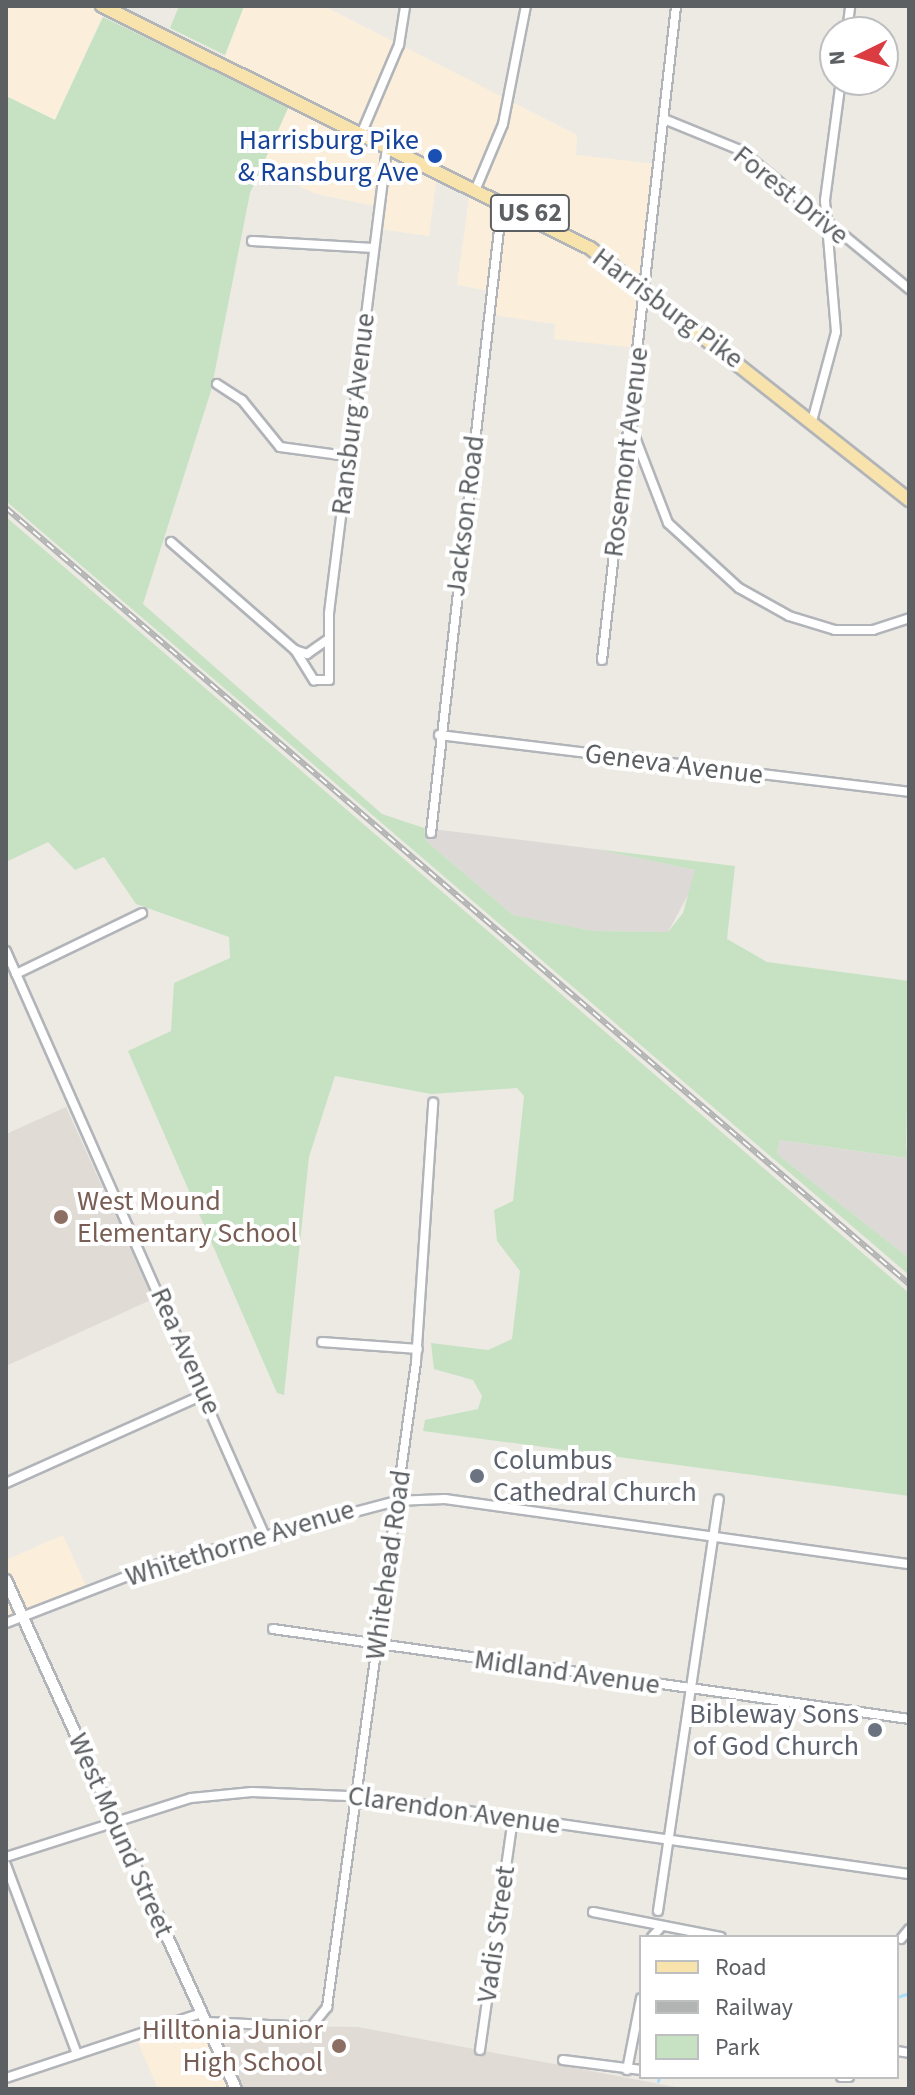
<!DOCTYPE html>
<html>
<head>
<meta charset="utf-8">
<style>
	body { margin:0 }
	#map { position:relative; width:915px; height:2095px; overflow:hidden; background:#edeae4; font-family:"Source Sans 3",sans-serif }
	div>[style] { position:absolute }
	.commercial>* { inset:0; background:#fbefdb }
	.industrial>* { inset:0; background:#dcd9d6 }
	.education>* { inset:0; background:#e0dbd5 }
	.green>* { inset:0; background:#c6e2c2 }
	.stream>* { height:3px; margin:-1.5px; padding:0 1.5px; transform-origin:1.5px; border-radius:1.5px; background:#a9dff8 }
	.roads { filter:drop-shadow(2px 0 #b1b4b8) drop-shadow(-2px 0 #b1b4b8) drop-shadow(0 2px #b1b4b8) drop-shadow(0 -2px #b1b4b8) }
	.minor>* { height:8px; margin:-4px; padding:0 4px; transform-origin:4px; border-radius:4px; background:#fff }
	.tertiary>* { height:10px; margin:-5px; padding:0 5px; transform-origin:5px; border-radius:5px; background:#fff }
	.primary>* { height:12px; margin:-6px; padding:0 6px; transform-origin:6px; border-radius:6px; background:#f8e3ad }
	.rail>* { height:6px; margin-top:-3px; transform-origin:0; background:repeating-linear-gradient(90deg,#fff 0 9px,#b2b3b3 0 18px); box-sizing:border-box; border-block:2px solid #b2b3b3 }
	.dots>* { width:22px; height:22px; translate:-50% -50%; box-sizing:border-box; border:4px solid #fff; border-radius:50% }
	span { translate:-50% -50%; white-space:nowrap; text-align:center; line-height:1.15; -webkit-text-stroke:8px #fff; paint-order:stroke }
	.shield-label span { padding:2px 6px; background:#fff; border:2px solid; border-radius:6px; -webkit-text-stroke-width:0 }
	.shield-label { font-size:26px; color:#5c6063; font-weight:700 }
	.transit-label { font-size:28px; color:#164399 }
	.right { translate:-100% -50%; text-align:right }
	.street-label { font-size:28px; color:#5c6063 }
	.education-label { font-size:28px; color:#785e54 }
	.left { translate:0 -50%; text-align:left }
	.worship-label { font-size:28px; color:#5b616d }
	.frame { position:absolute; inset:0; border:8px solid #5c6063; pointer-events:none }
	.legend { position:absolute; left:639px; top:1935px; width:260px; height:144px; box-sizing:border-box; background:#fff; border:2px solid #bebfc1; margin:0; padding:10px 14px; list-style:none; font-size:24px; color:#5c6063 }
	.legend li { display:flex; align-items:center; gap:16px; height:40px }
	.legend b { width:40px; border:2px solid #bebfc1 }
	.north { position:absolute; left:819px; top:16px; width:80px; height:80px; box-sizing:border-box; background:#fff; border:2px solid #bebfc1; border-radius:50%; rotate:265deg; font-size:22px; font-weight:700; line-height:32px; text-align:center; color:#5c6063 }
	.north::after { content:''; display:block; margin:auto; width:28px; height:36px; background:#da3c42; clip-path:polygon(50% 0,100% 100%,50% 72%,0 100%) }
</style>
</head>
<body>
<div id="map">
	<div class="commercial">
		<i style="clip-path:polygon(6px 6px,107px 6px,55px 120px,6px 96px)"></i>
		<i style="clip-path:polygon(244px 6px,324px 6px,577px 135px,576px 155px,657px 164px,637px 348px,554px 339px,555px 324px,486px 314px,489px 291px,457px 285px,471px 183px,438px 168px,429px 236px,372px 228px,374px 206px,316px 194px,261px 168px,289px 106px,219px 72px)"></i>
		<i style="clip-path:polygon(63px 1535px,87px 1588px,6px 1620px,6px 1560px)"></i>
		<i style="clip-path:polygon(208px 2016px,243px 2089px,158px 2089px,137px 2040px)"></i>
	</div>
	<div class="industrial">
		<i style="clip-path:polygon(424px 828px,595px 849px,695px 870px,697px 878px,668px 932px,594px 931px,513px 915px,426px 841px)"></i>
		<i style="clip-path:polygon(909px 1133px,909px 1258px,777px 1154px,780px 1140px,905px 1158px)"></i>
	</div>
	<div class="education">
		<i style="clip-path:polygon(66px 1107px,153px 1299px,6px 1366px,6px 1134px)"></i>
		<i style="clip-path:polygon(213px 2025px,358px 2027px,686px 2089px,243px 2089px)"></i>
	</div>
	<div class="green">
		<i style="clip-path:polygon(179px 6px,244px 6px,225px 55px,170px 28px)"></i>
		<i style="clip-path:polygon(103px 17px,289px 106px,250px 193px,211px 391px,143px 604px,382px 814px,424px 828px,426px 841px,513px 915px,594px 931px,668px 932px,683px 913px,695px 870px,595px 849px,735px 866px,727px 939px,767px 962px,909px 981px,906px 1158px,780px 1140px,777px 1154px,909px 1258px,909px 1275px,6px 501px,6px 96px,55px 120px)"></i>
		<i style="clip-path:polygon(6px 517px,909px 1293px,909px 1496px,423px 1431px,425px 1420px,478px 1409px,482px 1396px,473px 1380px,434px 1369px,431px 1343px,488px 1350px,512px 1339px,520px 1271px,497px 1241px,494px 1210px,513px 1201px,524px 1096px,517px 1088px,431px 1094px,335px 1076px,309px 1157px,284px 1395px,277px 1393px,128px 1051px,171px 1031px,174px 983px,230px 958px,229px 937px,136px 904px,104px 857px,75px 870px,48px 842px,6px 862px)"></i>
	</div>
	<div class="stream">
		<i style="left:897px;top:1997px;width:13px;rotate:-18deg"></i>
		<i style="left:658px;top:2081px;width:4px;rotate:-76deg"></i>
	</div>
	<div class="roads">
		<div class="minor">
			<i style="left:847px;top:32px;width:26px;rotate:-83deg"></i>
			<i style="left:664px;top:119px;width:82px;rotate:22.2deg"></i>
			<i style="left:740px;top:150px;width:219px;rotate:39.4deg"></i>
			<i style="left:362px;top:132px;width:95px;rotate:-67deg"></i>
			<i style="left:399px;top:45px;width:39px;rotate:-81deg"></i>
			<i style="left:477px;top:186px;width:67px;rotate:-67.2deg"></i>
			<i style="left:503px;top:124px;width:120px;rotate:-79deg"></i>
			<i style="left:252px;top:241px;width:122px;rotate:3.3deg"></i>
			<i style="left:217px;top:384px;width:30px;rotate:33deg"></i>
			<i style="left:242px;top:400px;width:60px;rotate:51deg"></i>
			<i style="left:280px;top:447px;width:68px;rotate:7.7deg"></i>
			<i style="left:812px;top:421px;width:92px;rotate:-74.9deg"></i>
			<i style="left:836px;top:332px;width:132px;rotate:-94.8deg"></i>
			<i style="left:825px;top:200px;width:121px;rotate:-82.4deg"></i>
			<i style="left:631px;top:427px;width:103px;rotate:68.9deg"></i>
			<i style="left:668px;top:523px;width:96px;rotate:42.5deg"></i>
			<i style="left:739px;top:588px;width:57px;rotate:29.2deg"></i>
			<i style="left:789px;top:616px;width:48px;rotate:16.9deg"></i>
			<i style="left:835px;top:630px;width:38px"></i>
			<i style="left:873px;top:630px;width:38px;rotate:-18deg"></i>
			<i style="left:171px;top:542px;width:164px;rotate:41.1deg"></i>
			<i style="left:295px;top:650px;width:36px;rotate:58deg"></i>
			<i style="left:314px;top:680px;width:15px"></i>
			<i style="left:329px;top:680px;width:67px;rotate:-90deg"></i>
			<i style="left:329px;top:613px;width:472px;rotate:-82.9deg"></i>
			<i style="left:295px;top:650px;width:13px;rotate:18deg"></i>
			<i style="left:307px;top:654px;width:24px;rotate:-35deg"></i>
			<i style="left:602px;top:660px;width:658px;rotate:-83.54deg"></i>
			<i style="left:439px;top:735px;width:473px;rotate:6.9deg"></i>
			<i style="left:431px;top:833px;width:634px;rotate:-83.57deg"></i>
			<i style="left:6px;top:951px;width:638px;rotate:66.13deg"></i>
			<i style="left:16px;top:974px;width:140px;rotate:-25.8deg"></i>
			<i style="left:322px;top:1342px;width:96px;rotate:4.2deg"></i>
			<i style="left:6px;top:1483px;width:218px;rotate:-24.1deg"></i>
			<i style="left:6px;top:1623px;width:164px;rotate:-21.1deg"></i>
			<i style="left:159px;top:1564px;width:244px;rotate:-14.9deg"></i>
			<i style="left:395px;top:1501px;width:50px;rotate:-2.3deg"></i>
			<i style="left:445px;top:1499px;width:469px;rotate:8deg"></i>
			<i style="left:273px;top:1629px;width:642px;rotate:8.05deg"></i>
			<i style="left:6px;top:1857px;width:194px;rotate:-17.7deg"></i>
			<i style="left:191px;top:1798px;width:61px;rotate:-5.6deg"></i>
			<i style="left:252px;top:1792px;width:119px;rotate:2.4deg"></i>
			<i style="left:371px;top:1797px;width:543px;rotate:8.15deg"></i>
			<i style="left:6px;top:1865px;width:202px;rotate:69.4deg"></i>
			<i style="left:658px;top:1911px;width:416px;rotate:-81.6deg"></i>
			<i style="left:593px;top:1912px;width:130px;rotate:11.1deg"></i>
			<i style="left:652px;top:1937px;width:12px;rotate:-48deg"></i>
			<i style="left:901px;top:1939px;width:13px;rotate:-51deg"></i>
			<i style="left:206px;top:2022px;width:105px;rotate:2.7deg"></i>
			<i style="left:311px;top:2027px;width:26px;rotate:-51deg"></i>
			<i style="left:327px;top:2007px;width:651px;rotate:-82.14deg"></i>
			<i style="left:416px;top:1362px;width:260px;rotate:-86.2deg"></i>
			<i style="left:480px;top:2050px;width:234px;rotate:-81.9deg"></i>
			<i style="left:897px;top:2051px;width:12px;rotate:9deg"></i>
			<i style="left:563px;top:2060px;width:79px;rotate:7.3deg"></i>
			<i style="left:627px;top:2070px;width:73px;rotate:-79deg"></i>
			<i style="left:841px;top:2077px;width:8px"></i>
			<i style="left:6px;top:2078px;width:206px;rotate:-18.4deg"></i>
		</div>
		<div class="tertiary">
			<i style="left:6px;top:1580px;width:559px;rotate:65.68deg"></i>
		</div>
		<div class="primary">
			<i style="left:102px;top:6px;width:545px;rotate:26.38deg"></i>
			<i style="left:590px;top:248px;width:407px;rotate:38.3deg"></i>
		</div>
	</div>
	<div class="rail">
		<i style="left:6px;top:508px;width:1191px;rotate:40.67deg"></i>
	</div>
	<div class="dots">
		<i style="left:435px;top:156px;background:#1a4fb4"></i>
		<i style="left:61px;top:1217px;background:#8d6e63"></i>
		<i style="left:477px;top:1476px;background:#6b7280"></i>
		<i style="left:875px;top:1730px;background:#6b7280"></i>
		<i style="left:339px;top:2046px;background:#8d6e63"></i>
	</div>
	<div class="shield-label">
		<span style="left:530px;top:213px">US 62</span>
	</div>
	<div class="transit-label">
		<span class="right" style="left:419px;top:156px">Harrisburg Pike<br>&amp; Ransburg Ave</span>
	</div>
	<div class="street-label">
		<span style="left:791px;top:195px;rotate:39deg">Forest Drive</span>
		<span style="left:668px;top:308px;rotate:37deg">Harrisburg Pike</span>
		<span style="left:353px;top:414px;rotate:-83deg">Ransburg Avenue</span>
		<span style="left:626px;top:452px;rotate:-83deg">Rosemont Avenue</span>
		<span style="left:465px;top:516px;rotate:-83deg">Jackson Road</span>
		<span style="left:674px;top:764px;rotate:7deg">Geneva Avenue</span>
		<span style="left:186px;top:1351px;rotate:66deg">Rea Avenue</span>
		<span style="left:240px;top:1543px;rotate:-17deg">Whitethorne Avenue</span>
		<span style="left:388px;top:1565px;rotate:-82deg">Whitehead Road</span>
		<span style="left:567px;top:1672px;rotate:8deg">Midland Avenue</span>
		<span style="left:454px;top:1810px;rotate:8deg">Clarendon Avenue</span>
		<span style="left:121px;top:1835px;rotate:66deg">West Mound Street</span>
		<span style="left:496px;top:1934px;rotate:-82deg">Vadis Street</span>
	</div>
	<div class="education-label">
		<span class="left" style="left:77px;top:1217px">West Mound<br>Elementary School</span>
		<span class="right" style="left:323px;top:2046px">Hilltonia Junior<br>High School</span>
	</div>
	<div class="worship-label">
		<span class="left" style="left:493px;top:1476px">Columbus<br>Cathedral Church</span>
		<span class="right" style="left:859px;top:1730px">Bibleway Sons<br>of God Church</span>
	</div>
	<div class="frame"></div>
	<ul class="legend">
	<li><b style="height:10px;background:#f8e3ad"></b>Road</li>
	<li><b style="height:10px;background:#b2b3b3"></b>Railway</li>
	<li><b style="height:22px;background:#c6e2c2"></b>Park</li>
	</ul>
	<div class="north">N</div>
</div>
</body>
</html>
